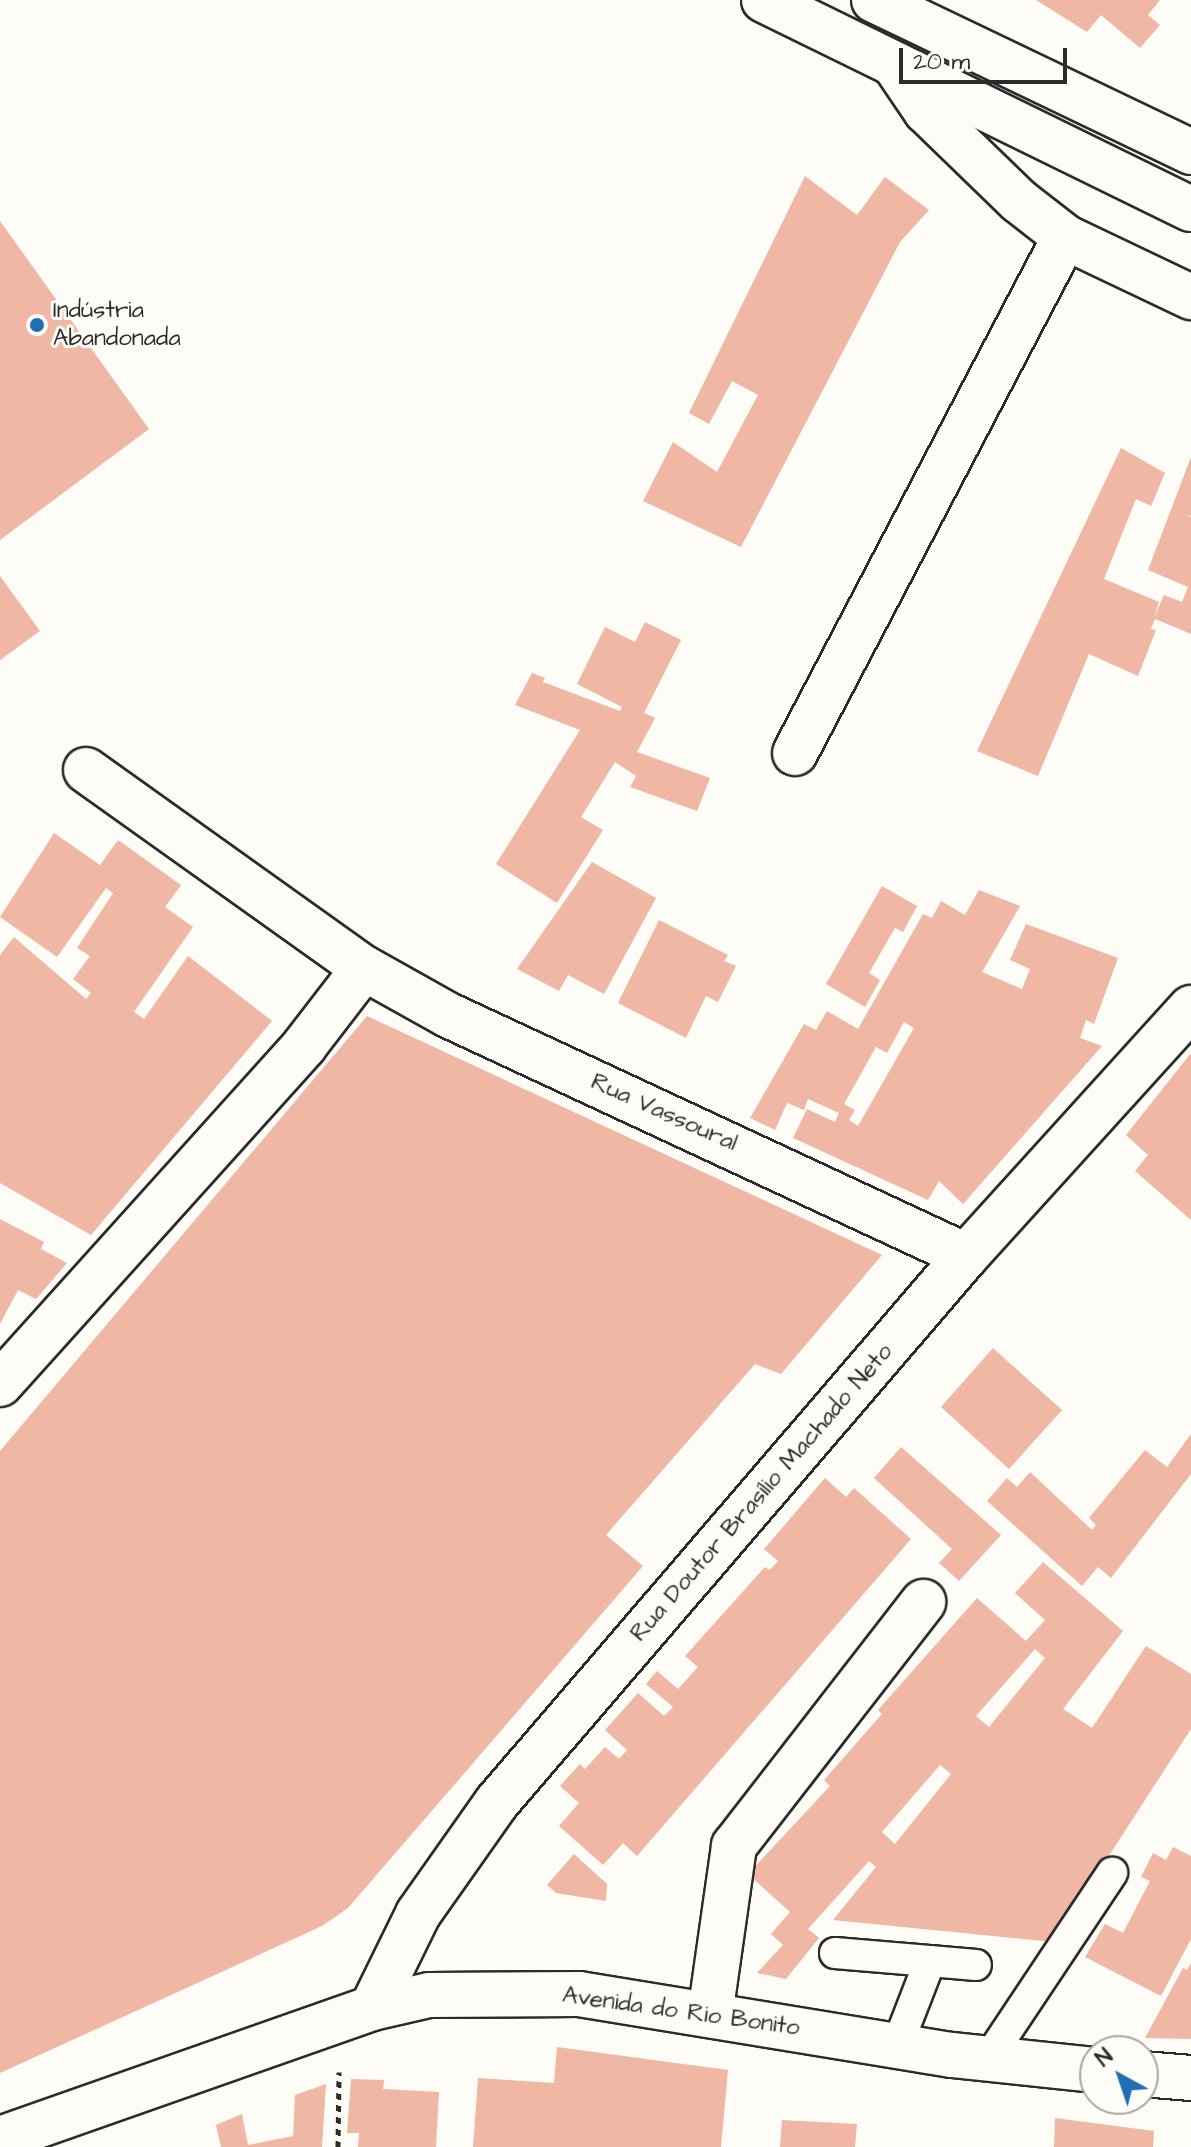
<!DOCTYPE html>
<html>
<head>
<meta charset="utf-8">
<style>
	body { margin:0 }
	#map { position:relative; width:1191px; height:2147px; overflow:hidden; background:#fdfcf7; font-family:"Architects Daughter",sans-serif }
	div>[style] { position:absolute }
	.building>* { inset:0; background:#efb7a4 }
	.path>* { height:5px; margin-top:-2.5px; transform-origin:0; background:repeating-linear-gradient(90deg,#2b2b2b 0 6px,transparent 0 12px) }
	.roads { filter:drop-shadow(2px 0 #2b2b2b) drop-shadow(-2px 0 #2b2b2b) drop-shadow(0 2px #2b2b2b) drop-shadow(0 -2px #2b2b2b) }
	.lane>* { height:30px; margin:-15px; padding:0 15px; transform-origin:15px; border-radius:15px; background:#fdfcf7 }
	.street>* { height:44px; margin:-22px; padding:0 22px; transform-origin:22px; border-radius:22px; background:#fdfcf7 }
	.secondary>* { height:44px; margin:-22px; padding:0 22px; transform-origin:22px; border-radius:22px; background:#fdfcf7 }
	.dots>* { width:22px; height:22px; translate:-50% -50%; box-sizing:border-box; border:4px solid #fdfcf7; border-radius:50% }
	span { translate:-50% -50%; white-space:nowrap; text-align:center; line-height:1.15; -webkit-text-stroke:6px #fdfcf7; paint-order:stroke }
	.poi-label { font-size:24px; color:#2b2b2b }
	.left { translate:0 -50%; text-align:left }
	.street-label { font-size:24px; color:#2b2b2b }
	.north { position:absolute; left:1079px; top:2035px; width:80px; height:80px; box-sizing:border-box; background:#fdfcf7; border:2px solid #a9a8a5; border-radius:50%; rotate:320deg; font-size:22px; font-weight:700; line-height:32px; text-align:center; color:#2b2b2b }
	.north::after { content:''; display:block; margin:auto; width:28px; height:36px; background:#1f6fb2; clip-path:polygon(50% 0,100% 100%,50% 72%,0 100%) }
	.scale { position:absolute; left:899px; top:48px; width:168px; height:36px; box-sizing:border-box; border:4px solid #2b2b2b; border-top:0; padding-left:10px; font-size:24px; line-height:28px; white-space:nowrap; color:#2b2b2b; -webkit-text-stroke:6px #fdfcf7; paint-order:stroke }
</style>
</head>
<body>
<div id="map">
	<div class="building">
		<i style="clip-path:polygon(1036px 0,1160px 0,1148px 15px,1160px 25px,1140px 48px,1101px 15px,1087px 32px)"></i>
		<i style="clip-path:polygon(805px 176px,857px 215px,885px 177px,929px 210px,900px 242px,741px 547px,643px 501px,673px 442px,717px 472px,758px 395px,732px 381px,709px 424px,689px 413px)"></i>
		<i style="clip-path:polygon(0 221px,149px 429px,0 540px)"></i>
		<i style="clip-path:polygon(1121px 448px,1165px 473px,1151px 506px,1136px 499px,1104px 579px,1159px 602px,1154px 618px,1164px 595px,1182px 602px,1188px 587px,1148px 570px,1191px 457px,1191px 516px,1183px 514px,1191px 517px,1191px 634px,1155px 619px,1151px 629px,1156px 630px,1138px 676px,1089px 654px,1038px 776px,977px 751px)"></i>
		<i style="clip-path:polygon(0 576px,40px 631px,0 660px)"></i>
		<i style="clip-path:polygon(645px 622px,681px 640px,644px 713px,655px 718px,637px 752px,710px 778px,697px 811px,630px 787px,636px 776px,615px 762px,581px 817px,603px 830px,557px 903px,496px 864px,580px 730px,515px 705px,532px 673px,545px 678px,543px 682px,620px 711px,622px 707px,577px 684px,605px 627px,635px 642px)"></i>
		<i style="clip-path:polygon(54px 833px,100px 865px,118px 840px,181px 885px,165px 907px,193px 927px,134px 1012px,144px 1019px,188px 956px,272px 1021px,91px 1235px,0 1183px,0 955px,14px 937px,86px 999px,91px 993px,73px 979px,90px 956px,77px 948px,113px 893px,106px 888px,57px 957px,0 917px)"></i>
		<i style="clip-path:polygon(592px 862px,656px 898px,604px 994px,568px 975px,559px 991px,517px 969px)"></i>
		<i style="clip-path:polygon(882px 886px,917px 906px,903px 932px,895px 928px,869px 973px,880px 980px,865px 1007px,826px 984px)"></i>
		<i style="clip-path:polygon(evenodd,979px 890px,1020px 906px,982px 972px,1022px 989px,1030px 969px,1010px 960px,1026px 924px,1118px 958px,1094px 1024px,1086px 1020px,1080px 1038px,1102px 1046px,963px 1204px,939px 1181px,928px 1200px,793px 1138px,807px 1109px,835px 1122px,839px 1113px,808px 1099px,804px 1110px,787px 1103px,775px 1130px,750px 1118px,804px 1024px,816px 1030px,827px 1011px,858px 1029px,923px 914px,932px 918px,941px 901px,965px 915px,979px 890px,904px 1022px,914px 1028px,858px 1126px,849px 1120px,855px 1110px,844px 1104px,876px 1047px,887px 1053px,904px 1022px)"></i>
		<i style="clip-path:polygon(659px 920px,728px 955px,724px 961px,736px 966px,718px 1002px,706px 996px,686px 1038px,618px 1003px)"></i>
		<i style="clip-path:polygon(367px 1016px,882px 1255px,781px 1374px,755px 1364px,606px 1535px,643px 1566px,348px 1908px,322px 1926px,0 2073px,0 1451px)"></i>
		<i style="clip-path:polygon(1191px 1053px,1191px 1220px,1135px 1171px,1148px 1155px,1126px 1135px)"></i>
		<i style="clip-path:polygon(0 1219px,44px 1242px,41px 1249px,67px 1263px,36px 1299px,18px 1290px,0 1324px)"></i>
		<i style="clip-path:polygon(993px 1348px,1062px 1410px,1009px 1469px,941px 1407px)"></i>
		<i style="clip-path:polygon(1191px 1434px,1191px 1474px,1111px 1578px,1098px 1567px,1082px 1586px,987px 1501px,1007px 1478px,1017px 1487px,1030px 1472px,1092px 1530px,1096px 1525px,1089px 1518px,1145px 1450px,1167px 1467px)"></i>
		<i style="clip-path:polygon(901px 1447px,1001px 1535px,959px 1581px,939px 1563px,952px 1549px,874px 1478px)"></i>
		<i style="clip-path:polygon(825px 1478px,846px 1497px,854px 1488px,911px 1539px,637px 1856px,623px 1843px,603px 1865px,559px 1826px,579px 1803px,560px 1786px,580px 1764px,585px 1769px,605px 1747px,619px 1759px,627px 1750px,605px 1730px,638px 1693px,664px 1716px,673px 1707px,646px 1684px,657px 1671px,678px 1689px,698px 1667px,685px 1656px,765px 1567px,770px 1570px,778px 1561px,764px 1549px)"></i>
		<i style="clip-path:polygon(evenodd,1043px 1562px,1123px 1631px,1063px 1709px,1092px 1728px,1146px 1646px,1191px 1674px,1191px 1729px,1053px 1942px,833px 1920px,876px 1867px,869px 1861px,808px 1929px,819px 1938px,786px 1979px,757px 1973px,783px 1945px,771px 1934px,790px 1912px,748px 1874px,830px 1786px,824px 1780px,882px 1714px,878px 1710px,977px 1598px,1026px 1641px,1045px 1620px,1015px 1593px,1043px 1562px,1035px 1649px,1045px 1658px,989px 1727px,976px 1716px,1035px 1649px,1043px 1562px,940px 1765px,951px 1774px,895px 1844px,882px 1832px,940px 1765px)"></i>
		<i style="clip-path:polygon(1173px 1847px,1191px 1856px,1191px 1939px,1161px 1996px,1085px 1957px,1105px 1924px,1123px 1933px,1150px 1881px,1141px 1877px,1153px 1853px,1166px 1860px)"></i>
		<i style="clip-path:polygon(574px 1854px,607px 1884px,606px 1901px,556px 1893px,547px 1885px)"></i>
		<i style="clip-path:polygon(1191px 1963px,1191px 2039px,1145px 2038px,1183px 1968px,1187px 1970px)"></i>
		<i style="clip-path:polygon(557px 2047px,728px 2070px,721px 2147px,473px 2147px,478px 2078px,554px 2083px)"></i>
		<i style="clip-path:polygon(351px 2079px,384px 2080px,383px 2089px,439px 2092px,436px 2147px,358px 2147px,359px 2133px,347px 2133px)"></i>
		<i style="clip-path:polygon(326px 2084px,322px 2147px,221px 2147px,216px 2125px,242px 2114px,248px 2145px,293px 2136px,295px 2095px)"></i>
		<i style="clip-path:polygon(1055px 2118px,1154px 2131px,1153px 2147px,1054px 2147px)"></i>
		<i style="clip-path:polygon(782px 2120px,857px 2124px,855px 2147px,780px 2147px)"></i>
	</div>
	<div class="path">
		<i style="left:338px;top:2147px;width:75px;rotate:-89.2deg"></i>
	</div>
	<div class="roads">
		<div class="lane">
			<i style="left:835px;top:1953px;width:95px;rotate:4.8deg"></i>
			<i style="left:930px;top:1961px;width:91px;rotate:111.2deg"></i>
			<i style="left:930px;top:1961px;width:46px;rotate:5deg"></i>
			<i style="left:988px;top:2059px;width:224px;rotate:-56.3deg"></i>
		</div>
		<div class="street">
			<i style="left:894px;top:64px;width:57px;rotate:55.8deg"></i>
			<i style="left:926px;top:111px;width:129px;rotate:44.1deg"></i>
			<i style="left:1019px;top:201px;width:58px;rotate:38deg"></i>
			<i style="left:1065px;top:237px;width:140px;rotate:25.5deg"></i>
			<i style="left:795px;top:753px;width:582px;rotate:-62.38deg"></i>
			<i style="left:86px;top:770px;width:341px;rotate:35.5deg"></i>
			<i style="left:0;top:1384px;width:455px;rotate:-48deg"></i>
			<i style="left:304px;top:1046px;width:98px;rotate:-52.4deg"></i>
			<i style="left:364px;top:968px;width:96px;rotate:29.2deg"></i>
			<i style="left:448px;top:1015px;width:571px;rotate:24.95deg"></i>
			<i style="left:372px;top:2008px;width:105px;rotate:-63.9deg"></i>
			<i style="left:418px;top:1914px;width:137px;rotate:-54.8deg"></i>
			<i style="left:497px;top:1802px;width:720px;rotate:-49.34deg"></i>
			<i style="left:966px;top:1256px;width:335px;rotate:-47.8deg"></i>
			<i style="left:710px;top:2015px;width:171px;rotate:-81.9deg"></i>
			<i style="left:734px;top:1846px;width:309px;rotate:-52.2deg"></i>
			<i style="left:1143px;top:2074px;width:48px;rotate:4.8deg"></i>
			<i style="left:0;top:2139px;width:394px;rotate:-19.4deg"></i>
			<i style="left:372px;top:2008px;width:58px;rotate:-12.8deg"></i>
			<i style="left:429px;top:1995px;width:150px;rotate:-0.4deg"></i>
			<i style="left:579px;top:1994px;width:378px;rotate:9.3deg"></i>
			<i style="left:952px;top:2055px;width:144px;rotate:6deg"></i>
		</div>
		<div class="secondary">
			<i style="left:764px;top:0;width:475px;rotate:26.1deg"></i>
			<i style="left:874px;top:0;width:352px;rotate:25.6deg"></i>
		</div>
	</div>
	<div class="dots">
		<i style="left:37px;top:325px;background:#1f6fb2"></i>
	</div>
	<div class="poi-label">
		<span class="left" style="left:53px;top:325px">Indústria<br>Abandonada</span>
	</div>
	<div class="street-label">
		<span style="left:664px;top:1113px;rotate:24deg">Rua Vassoural</span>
		<span style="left:762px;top:1493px;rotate:-49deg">Rua Doutor Brasílio Machado Neto</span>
		<span style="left:681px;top:2012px;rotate:8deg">Avenida do Rio Bonito</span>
	</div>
	<div class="north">N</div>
	<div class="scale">20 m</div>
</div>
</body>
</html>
